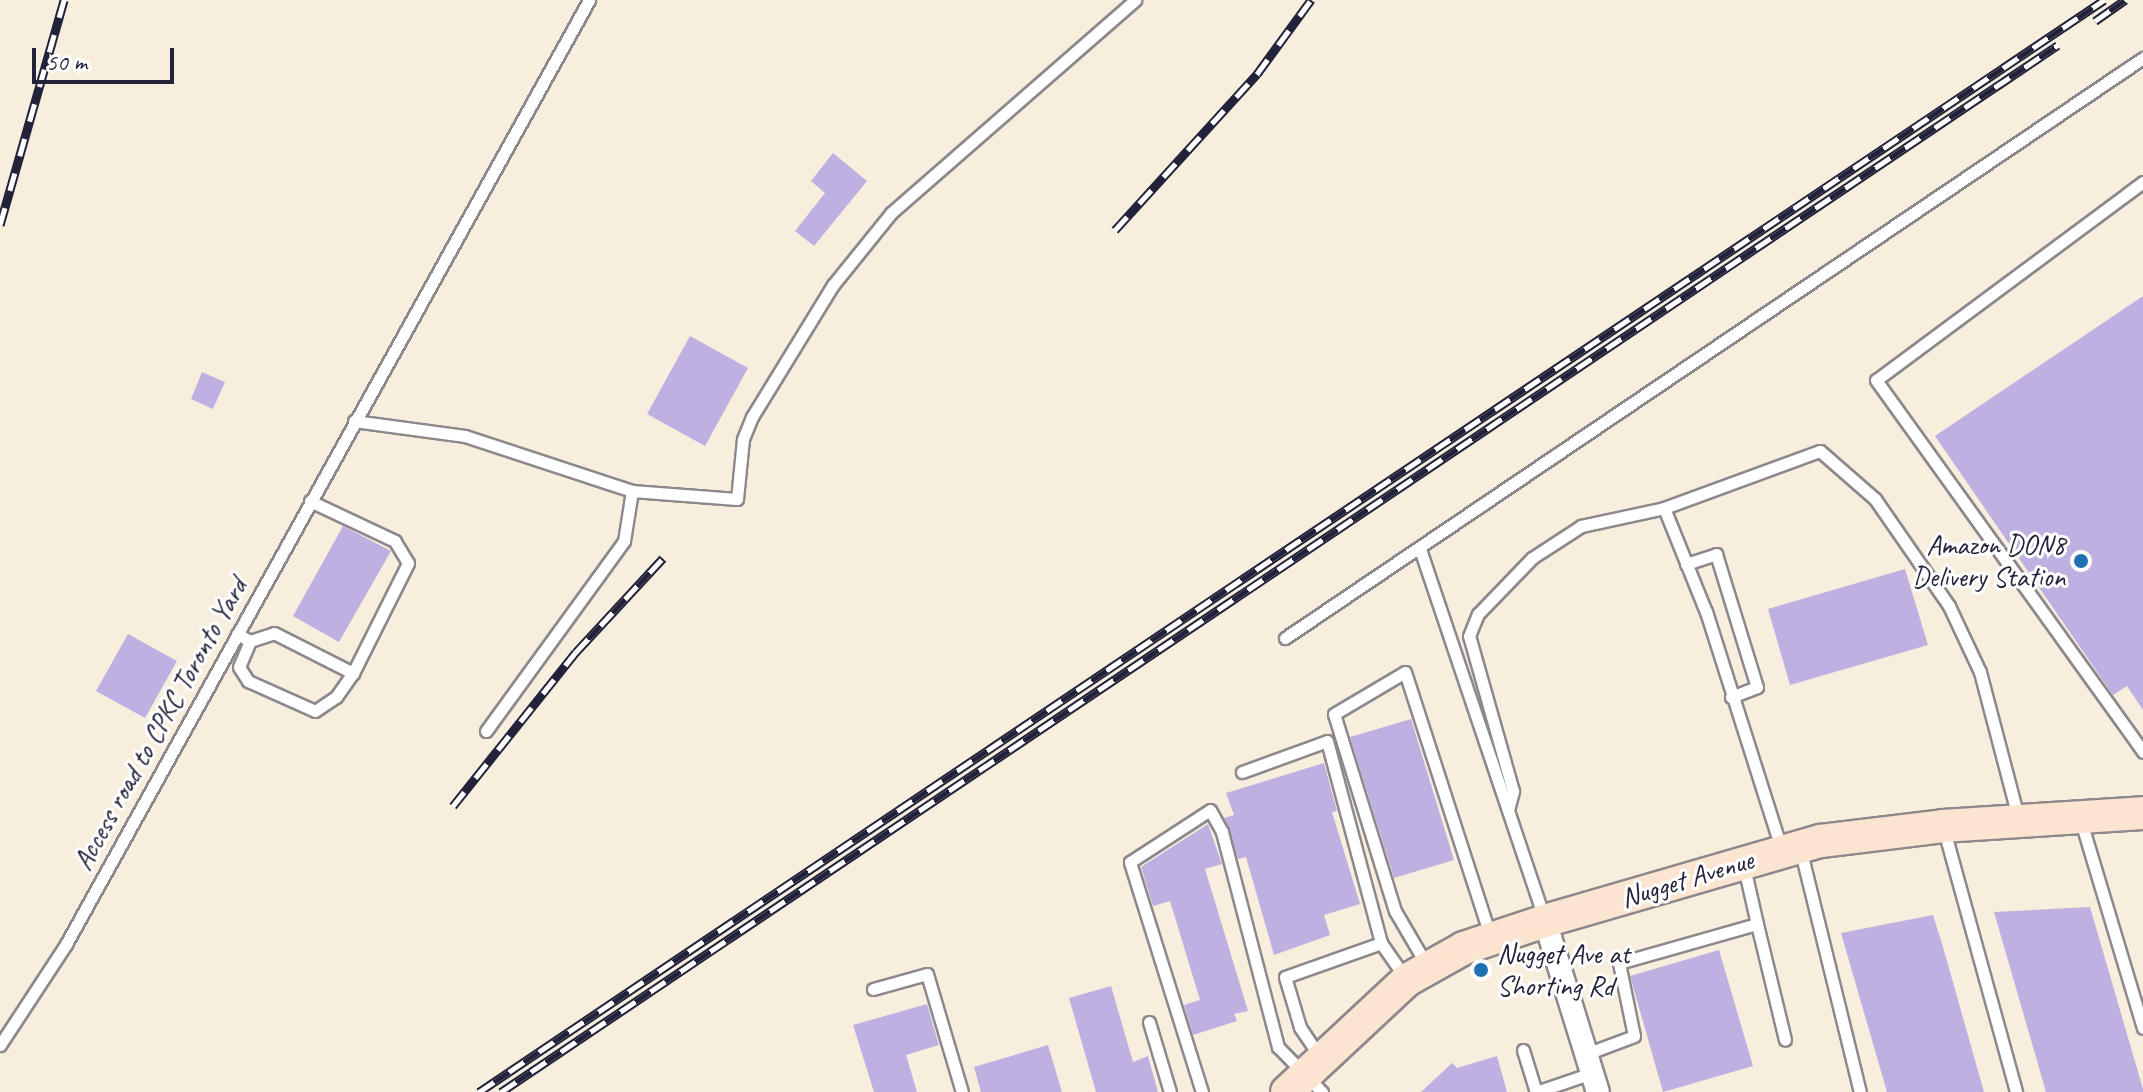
<!DOCTYPE html>
<html>
<head>
<meta charset="utf-8">
<style>
	body { margin:0 }
	#map { position:relative; width:2143px; height:1092px; overflow:hidden; background:#f8eede; font-family:Caveat,sans-serif }
	div>[style] { position:absolute }
	.building>* { inset:0; background:#beb0e1 }
	.roads { filter:drop-shadow(2px 0 #8d888c) drop-shadow(-2px 0 #8d888c) drop-shadow(0 2px #8d888c) drop-shadow(0 -2px #8d888c) }
	.lane>* { height:11px; margin:-5.5px; padding:0 5.5px; transform-origin:5.5px; border-radius:5.5px; background:#fff }
	.street>* { height:22px; margin:-11px; padding:0 11px; transform-origin:11px; border-radius:11px; background:#fff }
	.secondary>* { height:32px; margin:-16px; padding:0 16px; transform-origin:16px; border-radius:16px; background:#fce5d0 }
	.rail>* { height:9px; margin-top:-4.5px; transform-origin:0; background:repeating-linear-gradient(90deg,#fff 0 18px,#22223b 0 36px); box-sizing:border-box; border-block:2px solid #22223b }
	.dots>* { width:22px; height:22px; translate:-50% -50%; box-sizing:border-box; border:4px solid #fff; border-radius:50% }
	span { translate:-50% -50%; white-space:nowrap; text-align:center; line-height:1.15; -webkit-text-stroke:6px #fff; paint-order:stroke }
	.poi-label { font-size:28px; color:#22223b }
	.right { translate:-100% -50%; text-align:right }
	.left { translate:0 -50%; text-align:left }
	.street-label { font-size:28px; color:#22223b }
	.scale { position:absolute; left:32px; top:48px; width:142px; height:36px; box-sizing:border-box; border:4px solid #22223b; border-top:0; padding-left:10px; font-size:24px; line-height:28px; white-space:nowrap; color:#22223b; -webkit-text-stroke:6px #fff; paint-order:stroke }
</style>
</head>
<body>
<div id="map">
	<div class="building">
		<i style="clip-path:polygon(833px 153px,867px 181px,814px 246px,795px 231px,825px 193px,811px 181px)"></i>
		<i style="clip-path:polygon(2143px 296px,2143px 710px,2127px 686px,2113px 695px,1935px 436px)"></i>
		<i style="clip-path:polygon(690px 336px,748px 368px,705px 446px,647px 414px)"></i>
		<i style="clip-path:polygon(202px 372px,225px 382px,213px 409px,191px 399px)"></i>
		<i style="clip-path:polygon(343px 526px,391px 551px,339px 642px,293px 616px)"></i>
		<i style="clip-path:polygon(1905px 569px,1928px 645px,1790px 685px,1768px 609px)"></i>
		<i style="clip-path:polygon(128px 634px,177px 661px,145px 718px,96px 691px)"></i>
		<i style="clip-path:polygon(1411px 719px,1454px 860px,1394px 878px,1350px 737px)"></i>
		<i style="clip-path:polygon(1324px 763px,1337px 811px,1332px 812px,1360px 904px,1324px 915px,1330px 935px,1274px 955px,1246px 857px,1238px 859px,1224px 818px,1234px 815px,1226px 793px)"></i>
		<i style="clip-path:polygon(1208px 824px,1222px 864px,1205px 869px,1248px 1011px,1234px 1014px,1237px 1021px,1193px 1035px,1184px 1005px,1200px 1000px,1170px 901px,1153px 906px,1141px 867px)"></i>
		<i style="clip-path:polygon(2090px 907px,2143px 1089px,2143px 1092px,2046px 1092px,1994px 912px)"></i>
		<i style="clip-path:polygon(1933px 915px,1943px 947px,1984px 1092px,1887px 1092px,1841px 933px)"></i>
		<i style="clip-path:polygon(1719px 950px,1753px 1066px,1663px 1092px,1630px 976px)"></i>
		<i style="clip-path:polygon(1111px 986px,1133px 1062px,1148px 1056px,1158px 1092px,1096px 1092px,1069px 998px)"></i>
		<i style="clip-path:polygon(927px 1004px,939px 1045px,906px 1055px,917px 1092px,874px 1092px,853px 1025px)"></i>
		<i style="clip-path:polygon(1048px 1045px,1062px 1092px,981px 1092px,974px 1067px)"></i>
		<i style="clip-path:polygon(1497px 1056px,1507px 1092px,1421px 1092px,1452px 1063px,1457px 1068px)"></i>
	</div>
	<div class="roads">
		<div class="lane">
			<i style="left:2143px;top:182px;width:332px;rotate:143.4deg"></i>
			<i style="left:1876px;top:380px;width:458px;rotate:54.3deg"></i>
			<i style="left:354px;top:421px;width:112px;rotate:7.7deg"></i>
			<i style="left:465px;top:436px;width:176px;rotate:18.2deg"></i>
			<i style="left:632px;top:491px;width:105px;rotate:4.4deg"></i>
			<i style="left:737px;top:499px;width:60px;rotate:-84.3deg"></i>
			<i style="left:743px;top:439px;width:24px;rotate:-68deg"></i>
			<i style="left:752px;top:417px;width:155px;rotate:-58.5deg"></i>
			<i style="left:833px;top:285px;width:92px;rotate:-51.1deg"></i>
			<i style="left:891px;top:213px;width:324px;rotate:-41.1deg"></i>
			<i style="left:1420px;top:549px;width:388px;rotate:71.4deg"></i>
			<i style="left:1686px;top:564px;width:32px;rotate:-18deg"></i>
			<i style="left:1716px;top:554px;width:139px;rotate:72.9deg"></i>
			<i style="left:1757px;top:687px;width:28px;rotate:159deg"></i>
			<i style="left:237px;top:634px;width:15px;rotate:28deg"></i>
			<i style="left:250px;top:641px;width:25px;rotate:-18deg"></i>
			<i style="left:274px;top:633px;width:89px;rotate:26.9deg"></i>
			<i style="left:353px;top:673px;width:123px;rotate:-63.4deg"></i>
			<i style="left:408px;top:563px;width:26px;rotate:-121deg"></i>
			<i style="left:395px;top:541px;width:94px;rotate:-154.8deg"></i>
			<i style="left:1285px;top:638px;width:1036px;rotate:-34.06deg"></i>
			<i style="left:250px;top:641px;width:28px;rotate:113deg"></i>
			<i style="left:239px;top:667px;width:17px;rotate:57deg"></i>
			<i style="left:248px;top:681px;width:73px;rotate:24.1deg"></i>
			<i style="left:315px;top:711px;width:25px;rotate:-34deg"></i>
			<i style="left:336px;top:697px;width:29px;rotate:-55deg"></i>
			<i style="left:486px;top:731px;width:235px;rotate:-54deg"></i>
			<i style="left:624px;top:541px;width:51px;rotate:-80.9deg"></i>
			<i style="left:1242px;top:772px;width:90px;rotate:-20deg"></i>
			<i style="left:1327px;top:741px;width:209px;rotate:75deg"></i>
			<i style="left:1508px;top:810px;width:20px;rotate:-75deg"></i>
			<i style="left:1513px;top:791px;width:161px;rotate:-105.8deg"></i>
			<i style="left:1469px;top:636px;width:24px;rotate:-68deg"></i>
			<i style="left:1478px;top:614px;width:78px;rotate:-46deg"></i>
			<i style="left:1532px;top:558px;width:59px;rotate:-33.1deg"></i>
			<i style="left:1581px;top:526px;width:85px;rotate:-12.2deg"></i>
			<i style="left:2080px;top:818px;width:219px;rotate:73.3deg"></i>
			<i style="left:1944px;top:830px;width:272px;rotate:74.6deg"></i>
			<i style="left:1800px;top:848px;width:251px;rotate:76.2deg"></i>
			<i style="left:1782px;top:851px;width:251px;rotate:-107.6deg"></i>
			<i style="left:1706px;top:612px;width:112px;rotate:-112deg"></i>
			<i style="left:1664px;top:508px;width:166px;rotate:-20.1deg"></i>
			<i style="left:1820px;top:451px;width:73px;rotate:41.1deg"></i>
			<i style="left:1875px;top:499px;width:130px;rotate:55.3deg"></i>
			<i style="left:1949px;top:606px;width:73px;rotate:64.8deg"></i>
			<i style="left:1980px;top:672px;width:150px;rotate:75.3deg"></i>
			<i style="left:1757px;top:924px;width:119px;rotate:76.4deg"></i>
			<i style="left:1426px;top:964px;width:61px;rotate:-120.3deg"></i>
			<i style="left:1395px;top:911px;width:206px;rotate:-107.2deg"></i>
			<i style="left:1334px;top:714px;width:82px;rotate:-30.6deg"></i>
			<i style="left:1405px;top:672px;width:276px;rotate:72.1deg"></i>
			<i style="left:873px;top:989px;width:56px;rotate:-15.5deg"></i>
			<i style="left:927px;top:974px;width:123px;rotate:73.5deg"></i>
			<i style="left:1149px;top:1022px;width:73px;rotate:73.3deg"></i>
			<i style="left:0;top:1045px;width:121px;rotate:-56.8deg"></i>
			<i style="left:66px;top:944px;width:1079px;rotate:-61.01deg"></i>
			<i style="left:1523px;top:1050px;width:44px;rotate:72.8deg"></i>
			<i style="left:1586px;top:1054px;width:51px;rotate:-20.6deg"></i>
			<i style="left:1634px;top:1036px;width:75px;rotate:-101.6deg"></i>
			<i style="left:1619px;top:963px;width:143px;rotate:-15.8deg"></i>
			<i style="left:1757px;top:924px;width:58px;rotate:-102.8deg"></i>
			<i style="left:1320px;top:1057px;width:36px;rotate:-124deg"></i>
			<i style="left:1300px;top:1027px;width:52px;rotate:-106.7deg"></i>
			<i style="left:1285px;top:977px;width:102px;rotate:-19.5deg"></i>
			<i style="left:1381px;top:943px;width:44px;rotate:55.2deg"></i>
			<i style="left:1202px;top:1092px;width:241px;rotate:-107.4deg"></i>
			<i style="left:1130px;top:862px;width:95px;rotate:-33deg"></i>
			<i style="left:1210px;top:810px;width:25px;rotate:61deg"></i>
			<i style="left:1222px;top:832px;width:222px;rotate:75.4deg"></i>
			<i style="left:1278px;top:1047px;width:63px;rotate:45.6deg"></i>
			<i style="left:1536px;top:1092px;width:59px;rotate:-18.7deg"></i>
		</div>
		<div class="street">
			<i style="left:1545px;top:921px;width:179px;rotate:72.8deg"></i>
		</div>
		<div class="secondary">
			<i style="left:1287px;top:1092px;width:164px;rotate:-43deg"></i>
			<i style="left:1407px;top:980px;width:65px;rotate:-29.3deg"></i>
			<i style="left:1464px;top:948px;width:85px;rotate:-18.4deg"></i>
			<i style="left:1545px;top:921px;width:287px;rotate:-16.2deg"></i>
			<i style="left:1821px;top:841px;width:123px;rotate:-7deg"></i>
			<i style="left:1943px;top:826px;width:200px;rotate:-3.7deg"></i>
		</div>
	</div>
	<div class="rail">
		<i style="left:2095px;top:21px;width:37px;rotate:-35deg"></i>
		<i style="left:0;top:225px;width:234px;rotate:-74.1deg"></i>
		<i style="left:1115px;top:230px;width:211px;rotate:-47.7deg"></i>
		<i style="left:1257px;top:74px;width:92px;rotate:-53.9deg"></i>
		<i style="left:453px;top:806px;width:197px;rotate:-51.4deg"></i>
		<i style="left:576px;top:652px;width:128px;rotate:-47.2deg"></i>
		<i style="left:479px;top:1092px;width:1958px;rotate:-33.9deg"></i>
		<i style="left:501px;top:1092px;width:1876px;rotate:-33.92deg"></i>
	</div>
	<div class="dots">
		<i style="left:2081px;top:561px;background:#1f6fb2"></i>
		<i style="left:1481px;top:970px;background:#1f6fb2"></i>
	</div>
	<div class="poi-label">
		<span class="right" style="left:2065px;top:561px">Amazon DON8<br>Delivery Station</span>
		<span class="left" style="left:1497px;top:970px">Nugget Ave at<br>Shorting Rd</span>
	</div>
	<div class="street-label">
		<span style="left:160px;top:724px;rotate:-61deg">Access road to CPKC Toronto Yard</span>
		<span style="left:1687px;top:879px;rotate:-17deg">Nugget Avenue</span>
	</div>
	<div class="scale">50 m</div>
</div>
</body>
</html>
